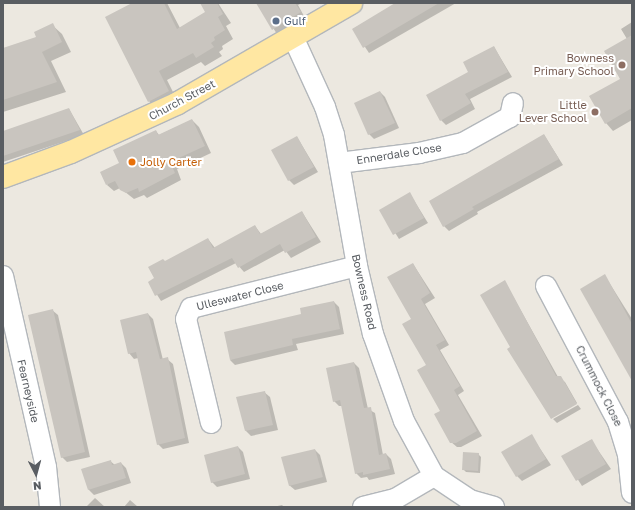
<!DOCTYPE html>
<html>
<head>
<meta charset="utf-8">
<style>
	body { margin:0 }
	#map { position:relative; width:635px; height:510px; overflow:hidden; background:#ece8e0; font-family:"Golos Text",sans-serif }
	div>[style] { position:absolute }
	.shadow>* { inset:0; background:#0003 }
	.building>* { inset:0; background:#c9c5bf }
	.roads { filter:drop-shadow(1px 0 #b3b7bb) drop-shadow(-1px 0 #b3b7bb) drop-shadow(0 1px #b3b7bb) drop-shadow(0 -1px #b3b7bb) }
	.street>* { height:20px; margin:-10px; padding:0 10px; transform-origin:10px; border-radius:10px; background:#fff }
	.primary>* { height:22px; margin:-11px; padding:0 11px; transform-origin:11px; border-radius:11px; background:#ffe7a2 }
	.dots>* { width:11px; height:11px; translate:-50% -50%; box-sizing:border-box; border:2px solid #fff; border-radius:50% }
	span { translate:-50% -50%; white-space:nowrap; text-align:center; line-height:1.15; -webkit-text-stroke:4px #fff; paint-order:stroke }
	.service-label { font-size:11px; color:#4e5e75 }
	.left { translate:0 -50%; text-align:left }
	.education-label { font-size:11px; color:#785e54 }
	.right { translate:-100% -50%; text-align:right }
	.street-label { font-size:11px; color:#595d62 }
	.food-label { font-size:11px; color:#c56008 }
	.frame { position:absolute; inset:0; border:4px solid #595d62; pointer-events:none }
	.north { position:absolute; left:16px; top:454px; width:40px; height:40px; -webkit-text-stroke:3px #fff; paint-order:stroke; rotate:174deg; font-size:11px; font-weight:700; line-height:16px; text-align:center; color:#595d62 }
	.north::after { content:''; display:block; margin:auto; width:14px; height:18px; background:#595d62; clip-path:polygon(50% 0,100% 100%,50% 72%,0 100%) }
</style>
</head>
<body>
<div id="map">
	<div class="shadow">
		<i style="clip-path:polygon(135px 3px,167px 3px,180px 28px,207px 12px,206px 3px,218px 3px,231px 23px,226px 26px,233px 39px,222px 46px,223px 49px,219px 52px,222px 56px,205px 66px,201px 62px,167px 80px,177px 100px,157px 110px,149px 101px)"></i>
		<i style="clip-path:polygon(257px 3px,302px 3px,298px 5px,305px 18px,277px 34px)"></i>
		<i style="clip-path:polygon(397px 3px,456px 3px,369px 53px,353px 29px)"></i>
		<i style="clip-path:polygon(632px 22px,632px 120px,613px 131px,606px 123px,621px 79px,627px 39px,621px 29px)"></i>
		<i style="clip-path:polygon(52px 25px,62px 34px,71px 52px,51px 61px,66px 92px,3px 112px,3px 49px,37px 38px)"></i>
		<i style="clip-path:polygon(494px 47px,512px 77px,470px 99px,475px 109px,446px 125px,441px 120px,469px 72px)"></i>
		<i style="clip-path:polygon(380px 92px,385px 97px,399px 128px,374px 139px,369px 134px)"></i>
		<i style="clip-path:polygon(69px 109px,84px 135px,3px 162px,3px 132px)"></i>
		<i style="clip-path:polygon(192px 120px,199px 127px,211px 153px,177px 169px,181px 180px,147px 198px,144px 195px,134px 199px,120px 188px,114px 191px,107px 185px,120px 163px,156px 131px,159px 135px)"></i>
		<i style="clip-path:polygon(544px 135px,563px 165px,477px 212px,478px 214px,449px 231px,444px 226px)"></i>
		<i style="clip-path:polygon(297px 137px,318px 172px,294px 185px,289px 180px)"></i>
		<i style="clip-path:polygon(410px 194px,428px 223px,399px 239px,381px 210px)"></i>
		<i style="clip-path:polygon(302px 212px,321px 242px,291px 258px,285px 250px,244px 272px,236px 263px,161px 301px,149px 282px,156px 279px,165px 262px,208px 239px,215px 248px,255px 226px,261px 234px)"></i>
		<i style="clip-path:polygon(413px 264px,435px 298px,425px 304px,449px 345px,440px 350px,464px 391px,458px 395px,482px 436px,461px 447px,457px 447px,451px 442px,413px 319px)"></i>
		<i style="clip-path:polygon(605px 276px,632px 319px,632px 379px)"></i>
		<i style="clip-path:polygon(505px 282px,558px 377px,565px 382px,577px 403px,552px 417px,512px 348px)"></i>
		<i style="clip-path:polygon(334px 302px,339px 307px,344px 334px,296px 344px,298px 350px,235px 365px,230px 360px,302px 315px)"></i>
		<i style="clip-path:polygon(52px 310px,58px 315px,90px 457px,67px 462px,62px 457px)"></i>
		<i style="clip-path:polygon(148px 314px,153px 319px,163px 360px,167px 359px,173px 364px,189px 443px,163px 449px,158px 444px,138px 358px,134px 359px,129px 353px)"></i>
		<i style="clip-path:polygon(354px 363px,359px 368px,368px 409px,375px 413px,383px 455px,386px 454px,391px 459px,395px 474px,369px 480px,367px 477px,361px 478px,356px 473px,342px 406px,339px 406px,334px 401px)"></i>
		<i style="clip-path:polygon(264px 392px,270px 397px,278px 430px,251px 436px,246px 431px,238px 398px)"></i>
		<i style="clip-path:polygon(578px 405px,581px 409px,557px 423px,553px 419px)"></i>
		<i style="clip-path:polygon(531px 435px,551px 465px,522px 481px,517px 476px)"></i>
		<i style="clip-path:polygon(591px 440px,611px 469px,582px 486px,563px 456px)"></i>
		<i style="clip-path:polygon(238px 447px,243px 452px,250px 479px,217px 487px,212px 482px)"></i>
		<i style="clip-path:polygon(315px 450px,320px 455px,327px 482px,295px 490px,289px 485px)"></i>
		<i style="clip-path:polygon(478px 454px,481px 457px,480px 473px,466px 472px,463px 469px)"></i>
		<i style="clip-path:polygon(110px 461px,115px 465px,121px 463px,126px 468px,131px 483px,94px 495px,89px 490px,83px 470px)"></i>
		<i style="clip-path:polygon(95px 498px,105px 507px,86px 507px)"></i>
		<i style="clip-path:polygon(130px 500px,138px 507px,124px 507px)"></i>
		<i style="clip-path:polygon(282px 505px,284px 507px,273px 507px)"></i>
	</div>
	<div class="building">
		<i style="clip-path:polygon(132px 3px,164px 3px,177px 29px,205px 12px,200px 3px,217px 3px,223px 14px,218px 17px,225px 30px,214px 37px,215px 40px,211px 43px,214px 47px,196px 58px,193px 53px,159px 71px,169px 91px,148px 102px,105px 17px)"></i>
		<i style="clip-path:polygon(256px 3px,295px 3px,301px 12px,272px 30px)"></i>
		<i style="clip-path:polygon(395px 3px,439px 3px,363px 48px,352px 29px)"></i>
		<i style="clip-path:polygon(53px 23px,62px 42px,42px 52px,57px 82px,3px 100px,3px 48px,36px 37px,34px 32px)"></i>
		<i style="clip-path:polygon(632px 35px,632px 108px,605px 124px,589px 96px,620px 79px,604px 51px)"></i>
		<i style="clip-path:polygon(494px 46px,508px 72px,465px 94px,471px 103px,440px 121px,426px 95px,468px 72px,463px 62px)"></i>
		<i style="clip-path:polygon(380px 91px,395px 123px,368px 135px,354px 103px)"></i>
		<i style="clip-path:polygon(69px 108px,80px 130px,3px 156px,3px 131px)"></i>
		<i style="clip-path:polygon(192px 119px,205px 146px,170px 162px,175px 173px,139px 192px,138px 188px,126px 193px,120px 190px,115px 181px,106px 185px,100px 172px,119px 163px,113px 150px,156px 130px,158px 135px)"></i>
		<i style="clip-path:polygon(544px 134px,559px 159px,472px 207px,474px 209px,443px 227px,429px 201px)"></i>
		<i style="clip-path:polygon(297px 136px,314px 167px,288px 181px,271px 150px)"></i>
		<i style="clip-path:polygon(410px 192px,424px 218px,393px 235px,379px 210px)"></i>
		<i style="clip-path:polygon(302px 211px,316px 237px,285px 253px,280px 244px,238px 268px,232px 258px,155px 296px,148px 282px,154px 278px,148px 267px,163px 259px,165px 261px,208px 238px,213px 248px,255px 225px,260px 234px)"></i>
		<i style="clip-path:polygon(413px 263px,430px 293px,421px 299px,445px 340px,436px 345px,460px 386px,454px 390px,477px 431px,456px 443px,450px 443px,434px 414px,440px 411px,417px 370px,426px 365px,402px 324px,411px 319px,387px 277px)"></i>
		<i style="clip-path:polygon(605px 274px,632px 324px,632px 381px,580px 289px)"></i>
		<i style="clip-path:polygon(505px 280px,556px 376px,561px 376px,577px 404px,551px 419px,507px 349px,510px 347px,480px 295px)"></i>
		<i style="clip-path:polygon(334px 301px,340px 329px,292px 339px,293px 345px,230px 360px,224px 332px,301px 314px,300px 308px)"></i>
		<i style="clip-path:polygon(53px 309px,85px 452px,61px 458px,28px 315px)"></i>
		<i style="clip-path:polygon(148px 313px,160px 359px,168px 357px,185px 438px,157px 445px,136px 352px,128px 354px,120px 320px)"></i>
		<i style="clip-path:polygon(354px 362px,364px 408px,371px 407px,379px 455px,386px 453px,390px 469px,363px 475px,363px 472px,355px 474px,340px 400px,333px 402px,326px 368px)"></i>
		<i style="clip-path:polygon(265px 391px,273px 425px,245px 431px,236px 397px)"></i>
		<i style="clip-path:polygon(532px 434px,546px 459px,516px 477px,501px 452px)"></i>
		<i style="clip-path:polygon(592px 439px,606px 464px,576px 481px,561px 456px)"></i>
		<i style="clip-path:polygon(238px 446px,245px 474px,211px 483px,204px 455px)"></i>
		<i style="clip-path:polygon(315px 449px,323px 477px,289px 486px,281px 457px)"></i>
		<i style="clip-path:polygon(463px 452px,479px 453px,478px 471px,462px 470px)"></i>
		<i style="clip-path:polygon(111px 460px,112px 465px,121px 462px,126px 478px,88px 490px,81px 469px)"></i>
	</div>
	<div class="roads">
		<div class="street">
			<i style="left:293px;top:37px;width:77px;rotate:65.4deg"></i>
			<i style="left:325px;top:107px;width:29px;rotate:72deg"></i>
			<i style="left:334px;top:135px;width:133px;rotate:80deg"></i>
			<i style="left:357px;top:266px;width:70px;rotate:76.8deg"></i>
			<i style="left:373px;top:334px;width:92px;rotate:70.4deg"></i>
			<i style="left:404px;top:421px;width:63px;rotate:61.4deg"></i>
			<i style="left:434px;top:476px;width:43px;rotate:33.7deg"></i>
			<i style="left:470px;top:500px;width:25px;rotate:16deg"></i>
			<i style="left:339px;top:163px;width:81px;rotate:-7.1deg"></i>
			<i style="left:419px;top:153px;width:45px;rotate:-12.8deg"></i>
			<i style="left:463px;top:143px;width:54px;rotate:-29deg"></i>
			<i style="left:510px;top:117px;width:14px;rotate:-78deg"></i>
			<i style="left:3px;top:276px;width:196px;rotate:77.3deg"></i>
			<i style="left:46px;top:467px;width:40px;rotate:84.3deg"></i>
			<i style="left:546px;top:286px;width:154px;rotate:62.1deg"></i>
			<i style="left:618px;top:422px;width:34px;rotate:73deg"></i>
			<i style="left:628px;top:455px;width:38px;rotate:84deg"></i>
			<i style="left:211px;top:423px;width:107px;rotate:-103.5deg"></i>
			<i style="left:186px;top:319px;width:12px;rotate:-66deg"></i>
			<i style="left:191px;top:308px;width:171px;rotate:-14.2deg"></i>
			<i style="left:363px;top:507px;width:33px;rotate:-14deg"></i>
			<i style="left:395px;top:499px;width:45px;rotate:-30.5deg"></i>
		</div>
		<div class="primary">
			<i style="left:3px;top:177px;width:72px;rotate:-20.2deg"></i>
			<i style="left:71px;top:152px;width:118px;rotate:-24.6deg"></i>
			<i style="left:178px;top:103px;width:200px;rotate:-30deg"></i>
		</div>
	</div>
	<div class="dots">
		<i style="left:276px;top:21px;background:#5c6f8a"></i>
		<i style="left:622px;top:65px;background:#8d6e63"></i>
		<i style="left:595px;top:112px;background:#8d6e63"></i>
		<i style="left:132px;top:162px;background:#e8710a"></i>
	</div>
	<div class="service-label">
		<span class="left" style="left:284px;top:21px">Gulf</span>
	</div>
	<div class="education-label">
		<span class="right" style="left:614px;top:65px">Bowness<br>Primary School</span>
		<span class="right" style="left:587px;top:112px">Little<br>Lever School</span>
	</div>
	<div class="street-label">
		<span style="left:182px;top:100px;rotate:-28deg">Church Street</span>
		<span style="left:399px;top:154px;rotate:-9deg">Ennerdale Close</span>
		<span style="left:364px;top:292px;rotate:77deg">Bowness Road</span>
		<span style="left:240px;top:296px;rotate:-14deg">Ulleswater Close</span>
		<span style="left:599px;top:386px;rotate:63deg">Crummock Close</span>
		<span style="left:28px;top:391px;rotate:77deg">Fearneyside</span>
	</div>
	<div class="food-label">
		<span class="left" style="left:140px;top:162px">Jolly Carter</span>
	</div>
	<div class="frame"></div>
	<div class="north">N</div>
</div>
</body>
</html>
